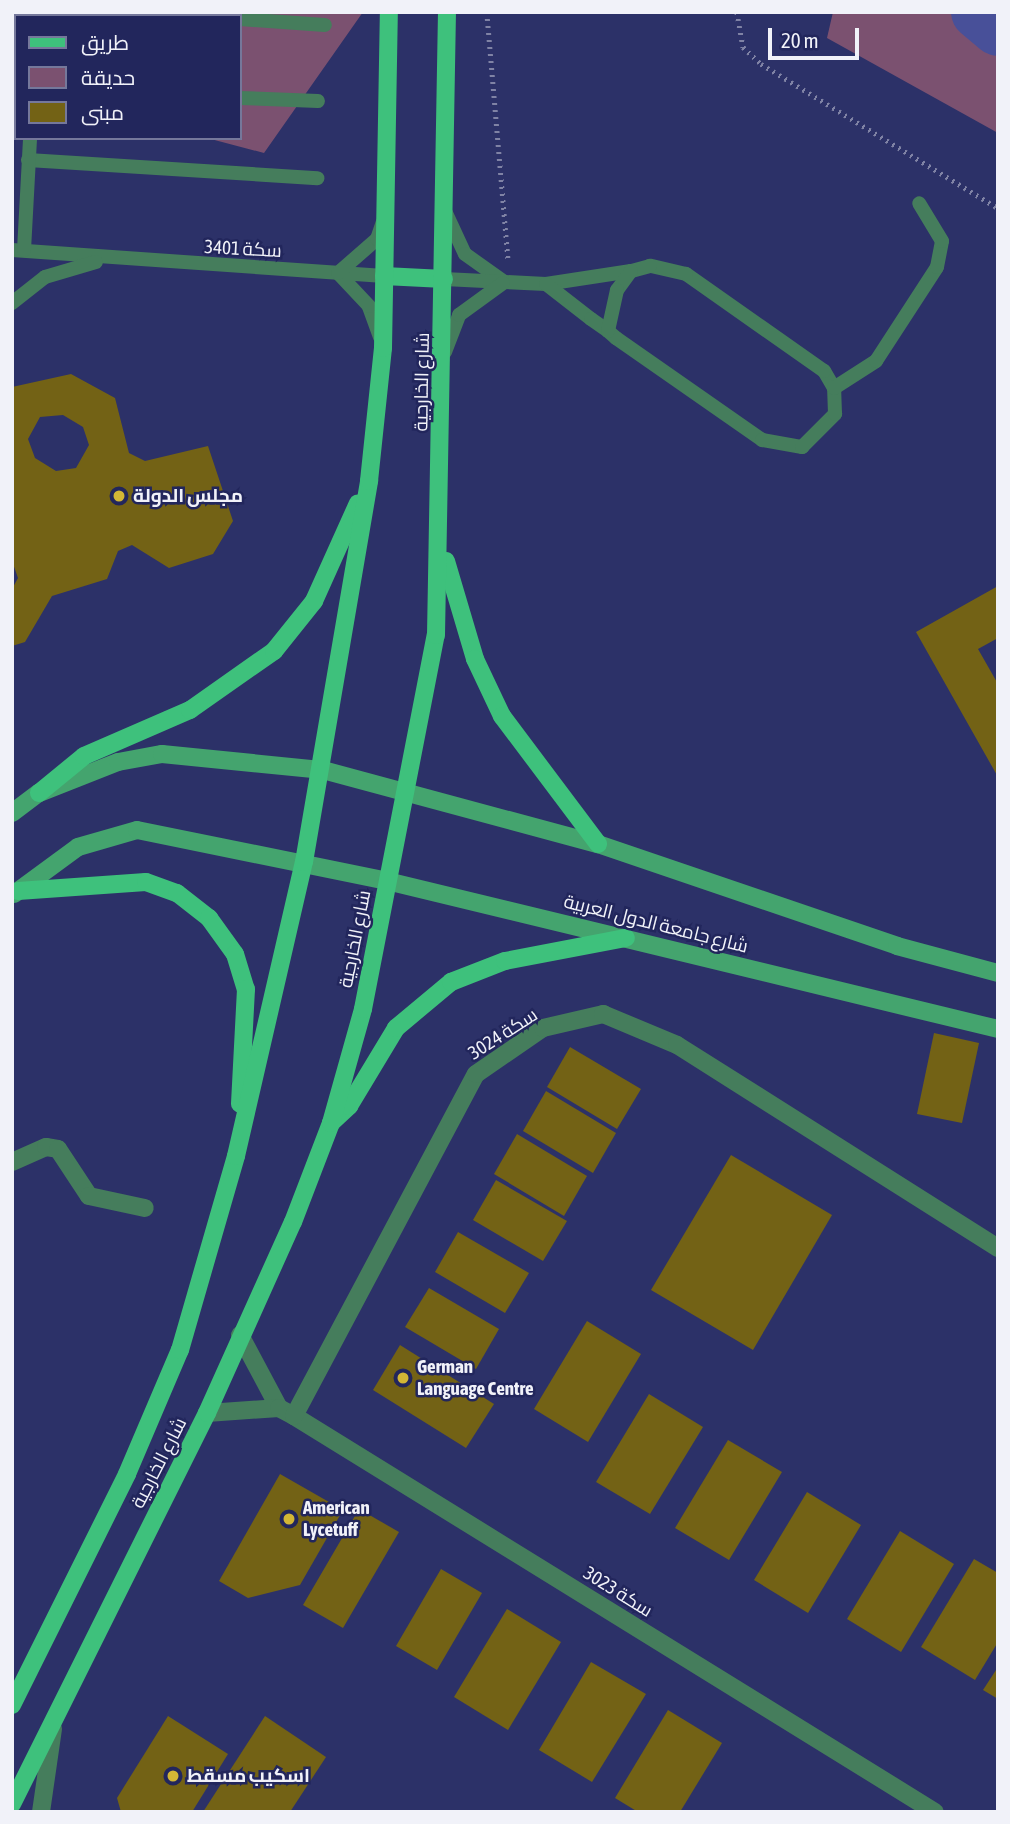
<!DOCTYPE html>
<html>
<head>
<meta charset="utf-8">
<style>
	body { margin:0 }
	#map { position:relative; width:1010px; height:1824px; overflow:hidden; background:#2c3168; font-family:"Asap Condensed",Cairo,sans-serif }
	div>[style] { position:absolute }
	.green>* { inset:0; background:#7b5170 }
	.river>* { height:54px; margin:-27px; padding:0 27px; transform-origin:27px; border-radius:27px; background:#485099 }
	.building>* { inset:0; background:#736215 }
	.path>* { height:4.5px; margin-top:-2.25px; transform-origin:0; background:repeating-linear-gradient(90deg,#8083a5 0 2px,transparent 0 7px) }
	.service>* { height:14px; margin:-7px; padding:0 7px; transform-origin:7px; border-radius:7px; background:#457d5c }
	.minor>* { height:18px; margin:-9px; padding:0 9px; transform-origin:9px; border-radius:9px; background:#457d5c }
	.secondary>* { height:18px; margin:-9px; padding:0 9px; transform-origin:9px; border-radius:9px; background:#44a46e }
	.primary>* { height:18px; margin:-9px; padding:0 9px; transform-origin:9px; border-radius:9px; background:#3ec17c }
	.dots>* { width:19px; height:19px; translate:-50% -50%; box-sizing:border-box; border:4px solid #22265c; border-radius:50% }
	span { translate:-50% -50%; white-space:nowrap; text-align:center; line-height:1.15; -webkit-text-stroke:5px #22265c; paint-order:stroke }
	.street-label { font-size:19px; color:#f1f2f9 }
	.poi-label { font-size:19px; color:#f1f2f9; font-weight:700 }
	.left { translate:0 -50%; text-align:left }
	.frame { position:absolute; inset:0; border:14px solid #f1f2f9; pointer-events:none }
	.legend { position:absolute; left:14px; top:14px; width:228px; height:126px; box-sizing:border-box; background:#22265c; border:2px solid #75789b; margin:0; padding:9px 12px; list-style:none; font-size:21px; color:#f1f2f9 }
	.legend li { display:flex; align-items:center; gap:14px; height:35px }
	.legend b { width:35px; border:2px solid #75789b }
	.scale { position:absolute; left:768px; top:28px; width:91px; height:32px; box-sizing:border-box; border:4px solid #f1f2f9; border-top:0; padding-left:9px; font-size:21px; line-height:24px; white-space:nowrap; color:#f1f2f9; -webkit-text-stroke:5px #22265c; paint-order:stroke }
</style>
</head>
<body>
<div id="map">
	<div class="green">
		<i style="clip-path:polygon(62px 12px,363px 12px,264px 153px,207px 138px,240px 138px,240px 16px)"></i>
		<i style="clip-path:polygon(833px 12px,998px 12px,998px 133px,827px 38px)"></i>
	</div>
	<div class="river">
		<i style="left:978px;top:12px;width:26px;rotate:40deg"></i>
	</div>
	<div class="building">
		<i style="clip-path:polygon(evenodd,71px 374px,115px 398px,129px 453px,145px 461px,208px 446px,233px 521px,213px 554px,169px 568px,132px 545px,118px 551px,107px 579px,52px 596px,25px 642px,12px 646px,12px 589px,18px 578px,12px 561px,12px 387px,71px 374px,63px 415px,83px 427px,89px 445px,76px 468px,56px 471px,35px 458px,28px 439px,40px 417px,63px 415px)"></i>
		<i style="clip-path:polygon(998px 586px,998px 638px,978px 649px,998px 684px,998px 777px,916px 632px)"></i>
		<i style="clip-path:polygon(934px 1033px,979px 1043px,962px 1123px,917px 1114px)"></i>
		<i style="clip-path:polygon(570px 1047px,641px 1089px,617px 1129px,547px 1087px)"></i>
		<i style="clip-path:polygon(546px 1091px,616px 1133px,593px 1173px,523px 1131px)"></i>
		<i style="clip-path:polygon(517px 1134px,587px 1176px,564px 1216px,494px 1174px)"></i>
		<i style="clip-path:polygon(731px 1155px,832px 1215px,753px 1350px,651px 1290px)"></i>
		<i style="clip-path:polygon(496px 1180px,567px 1221px,543px 1261px,473px 1220px)"></i>
		<i style="clip-path:polygon(458px 1232px,529px 1273px,505px 1313px,435px 1272px)"></i>
		<i style="clip-path:polygon(429px 1288px,499px 1329px,476px 1369px,405px 1327px)"></i>
		<i style="clip-path:polygon(587px 1321px,641px 1354px,588px 1442px,534px 1409px)"></i>
		<i style="clip-path:polygon(400px 1345px,494px 1404px,466px 1448px,373px 1390px)"></i>
		<i style="clip-path:polygon(649px 1394px,703px 1427px,650px 1514px,596px 1482px)"></i>
		<i style="clip-path:polygon(728px 1440px,782px 1472px,729px 1560px,675px 1528px)"></i>
		<i style="clip-path:polygon(280px 1474px,343px 1510px,300px 1585px,248px 1598px,219px 1581px)"></i>
		<i style="clip-path:polygon(807px 1492px,861px 1525px,808px 1613px,754px 1580px)"></i>
		<i style="clip-path:polygon(359px 1509px,399px 1532px,343px 1628px,303px 1605px)"></i>
		<i style="clip-path:polygon(900px 1531px,954px 1564px,901px 1652px,847px 1619px)"></i>
		<i style="clip-path:polygon(974px 1559px,998px 1573px,998px 1642px,975px 1680px,921px 1647px)"></i>
		<i style="clip-path:polygon(441px 1569px,482px 1593px,437px 1670px,396px 1646px)"></i>
		<i style="clip-path:polygon(507px 1609px,561px 1642px,508px 1730px,454px 1697px)"></i>
		<i style="clip-path:polygon(591px 1662px,646px 1694px,592px 1782px,539px 1750px)"></i>
		<i style="clip-path:polygon(998px 1667px,998px 1699px,983px 1690px)"></i>
		<i style="clip-path:polygon(668px 1710px,722px 1743px,680px 1812px,638px 1812px,615px 1798px)"></i>
		<i style="clip-path:polygon(168px 1716px,228px 1754px,192px 1812px,121px 1812px,117px 1798px)"></i>
		<i style="clip-path:polygon(265px 1716px,326px 1757px,290px 1812px,203px 1812px)"></i>
	</div>
	<div class="path">
		<i style="left:487px;top:12px;width:248px;rotate:85.1deg"></i>
		<i style="left:737px;top:12px;width:36px;rotate:80deg"></i>
		<i style="left:743px;top:47px;width:25px;rotate:43deg"></i>
		<i style="left:761px;top:64px;width:277px;rotate:31.3deg"></i>
	</div>
	<div class="service">
		<i style="left:155px;top:12px;width:47px;rotate:4.9deg"></i>
		<i style="left:36px;top:16px;width:4px;rotate:-90deg"></i>
		<i style="left:240px;top:19px;width:85px;rotate:4deg"></i>
		<i style="left:240px;top:98px;width:78px;rotate:2.2deg"></i>
		<i style="left:28px;top:160px;width:290px;rotate:3.6deg"></i>
		<i style="left:445px;top:211px;width:47px;rotate:65.1deg"></i>
		<i style="left:465px;top:254px;width:47px;rotate:35.4deg"></i>
		<i style="left:12px;top:250px;width:373px;rotate:4deg"></i>
		<i style="left:24px;top:250px;width:112px;rotate:-86.9deg"></i>
		<i style="left:444px;top:279px;width:102px;rotate:2.8deg"></i>
		<i style="left:546px;top:284px;width:86px;rotate:-8.7deg"></i>
		<i style="left:546px;top:284px;width:57px;rotate:37.9deg"></i>
		<i style="left:591px;top:319px;width:21px;rotate:35deg"></i>
		<i style="left:608px;top:331px;width:11px;rotate:41deg"></i>
		<i style="left:616px;top:338px;width:178px;rotate:34.9deg"></i>
		<i style="left:762px;top:440px;width:41px;rotate:9.9deg"></i>
		<i style="left:802px;top:447px;width:47px;rotate:-45deg"></i>
		<i style="left:835px;top:414px;width:26px;rotate:-92deg"></i>
		<i style="left:834px;top:388px;width:20px;rotate:-120deg"></i>
		<i style="left:824px;top:371px;width:169px;rotate:-144.9deg"></i>
		<i style="left:686px;top:274px;width:37px;rotate:-167deg"></i>
		<i style="left:650px;top:266px;width:20px;rotate:165deg"></i>
		<i style="left:631px;top:271px;width:24px;rotate:126deg"></i>
		<i style="left:617px;top:290px;width:42px;rotate:102.4deg"></i>
		<i style="left:12px;top:303px;width:42px;rotate:-38.2deg"></i>
		<i style="left:45px;top:277px;width:53px;rotate:-16.4deg"></i>
		<i style="left:380px;top:337px;width:33px;rotate:-110deg"></i>
		<i style="left:369px;top:306px;width:45px;rotate:-133.2deg"></i>
		<i style="left:338px;top:273px;width:52px;rotate:-41.1deg"></i>
		<i style="left:377px;top:239px;width:18px;rotate:-71deg"></i>
		<i style="left:445px;top:352px;width:40px;rotate:-69deg"></i>
		<i style="left:459px;top:315px;width:54px;rotate:-36deg"></i>
		<i style="left:834px;top:388px;width:50px;rotate:-32.7deg"></i>
		<i style="left:876px;top:361px;width:112px;rotate:-57deg"></i>
		<i style="left:937px;top:267px;width:26px;rotate:-79deg"></i>
		<i style="left:942px;top:241px;width:44px;rotate:-121.2deg"></i>
	</div>
	<div class="minor">
		<i style="left:12px;top:1162px;width:37px;rotate:-24deg"></i>
		<i style="left:46px;top:1147px;width:12px;rotate:9deg"></i>
		<i style="left:58px;top:1149px;width:56px;rotate:56.6deg"></i>
		<i style="left:89px;top:1196px;width:57px;rotate:12.1deg"></i>
		<i style="left:240px;top:1335px;width:83px;rotate:61.9deg"></i>
		<i style="left:207px;top:1413px;width:72px;rotate:-4deg"></i>
		<i style="left:279px;top:1408px;width:17px;rotate:28deg"></i>
		<i style="left:294px;top:1416px;width:753px;rotate:31.71deg"></i>
		<i style="left:294px;top:1416px;width:387px;rotate:-62deg"></i>
		<i style="left:476px;top:1074px;width:81px;rotate:-34.5deg"></i>
		<i style="left:543px;top:1028px;width:62px;rotate:-13.1deg"></i>
		<i style="left:603px;top:1014px;width:80px;rotate:22.7deg"></i>
		<i style="left:677px;top:1045px;width:380px;rotate:32.3deg"></i>
		<i style="left:41px;top:1812px;width:84px;rotate:-81.8deg"></i>
	</div>
	<div class="secondary">
		<i style="left:12px;top:813px;width:34px;rotate:-37deg"></i>
		<i style="left:39px;top:793px;width:85px;rotate:-21.4deg"></i>
		<i style="left:118px;top:762px;width:45px;rotate:-10.3deg"></i>
		<i style="left:162px;top:754px;width:162px;rotate:5.7deg"></i>
		<i style="left:323px;top:770px;width:285px;rotate:15.1deg"></i>
		<i style="left:598px;top:844px;width:316px;rotate:18.8deg"></i>
		<i style="left:897px;top:946px;width:105px;rotate:15deg"></i>
		<i style="left:14px;top:894px;width:79px;rotate:-36.3deg"></i>
		<i style="left:78px;top:847px;width:61px;rotate:-16.1deg"></i>
		<i style="left:137px;top:830px;width:255px;rotate:11.5deg"></i>
		<i style="left:387px;top:881px;width:629px;rotate:13.62deg"></i>
	</div>
	<div class="primary">
		<i style="left:384px;top:276px;width:60px;rotate:2.9deg"></i>
		<i style="left:446px;top:561px;width:102px;rotate:73.5deg"></i>
		<i style="left:475px;top:659px;width:63px;rotate:64.7deg"></i>
		<i style="left:502px;top:716px;width:160px;rotate:53.1deg"></i>
		<i style="left:39px;top:793px;width:58px;rotate:-39.4deg"></i>
		<i style="left:84px;top:756px;width:116px;rotate:-23.5deg"></i>
		<i style="left:190px;top:710px;width:103px;rotate:-35.1deg"></i>
		<i style="left:274px;top:651px;width:64px;rotate:-51.3deg"></i>
		<i style="left:314px;top:601px;width:107px;rotate:-65.8deg"></i>
		<i style="left:18px;top:891px;width:128px;rotate:-4deg"></i>
		<i style="left:146px;top:882px;width:33px;rotate:20deg"></i>
		<i style="left:177px;top:893px;width:41px;rotate:38deg"></i>
		<i style="left:209px;top:918px;width:44px;rotate:54.2deg"></i>
		<i style="left:235px;top:954px;width:37px;rotate:73deg"></i>
		<i style="left:246px;top:989px;width:115px;rotate:93deg"></i>
		<i style="left:331px;top:1123px;width:25px;rotate:-43deg"></i>
		<i style="left:349px;top:1106px;width:91px;rotate:-58.9deg"></i>
		<i style="left:396px;top:1028px;width:72px;rotate:-39.9deg"></i>
		<i style="left:451px;top:982px;width:58px;rotate:-21.3deg"></i>
		<i style="left:505px;top:961px;width:123px;rotate:-10.8deg"></i>
		<i style="left:12px;top:1705px;width:258px;rotate:-63.5deg"></i>
		<i style="left:127px;top:1474px;width:135px;rotate:-66.9deg"></i>
		<i style="left:180px;top:1350px;width:202px;rotate:-73.9deg"></i>
		<i style="left:236px;top:1156px;width:302px;rotate:-77deg"></i>
		<i style="left:304px;top:862px;width:387px;rotate:-80.3deg"></i>
		<i style="left:369px;top:481px;width:134px;rotate:-84deg"></i>
		<i style="left:383px;top:348px;width:336px;rotate:-89deg"></i>
		<i style="left:12px;top:1804px;width:437px;rotate:-63.5deg"></i>
		<i style="left:207px;top:1413px;width:209px;rotate:-65.8deg"></i>
		<i style="left:293px;top:1222px;width:106px;rotate:-69deg"></i>
		<i style="left:331px;top:1123px;width:118px;rotate:-74.3deg"></i>
		<i style="left:363px;top:1009px;width:381px;rotate:-79deg"></i>
		<i style="left:436px;top:635px;width:623px;rotate:-88.99deg"></i>
	</div>
	<div class="dots">
		<i style="left:119px;top:496px;background:#d3b635"></i>
		<i style="left:403px;top:1378px;background:#d3b635"></i>
		<i style="left:289px;top:1519px;background:#d3b635"></i>
		<i style="left:173px;top:1776px;background:#d3b635"></i>
	</div>
	<div class="street-label">
		<span style="left:243px;top:249px;rotate:3deg">سكة 3401</span>
		<span style="left:422px;top:382px;rotate:-89deg">شارع الخارجية</span>
		<span style="left:656px;top:924px;rotate:14deg">شارع جامعة الدول العربية</span>
		<span style="left:355px;top:939px;rotate:-79deg">شارع الخارجية</span>
		<span style="left:503px;top:1034px;rotate:-33deg">سكة 3024</span>
		<span style="left:159px;top:1463px;rotate:-63deg">شارع الخارجية</span>
		<span style="left:618px;top:1592px;rotate:32deg">سكة 3023</span>
	</div>
	<div class="poi-label">
		<span class="left" style="left:133px;top:496px">مجلس الدولة</span>
		<span class="left" style="left:417px;top:1378px">German<br>Language Centre</span>
		<span class="left" style="left:303px;top:1519px">American<br>Lycetuff</span>
		<span class="left" style="left:187px;top:1776px">اسكيب مسقط</span>
	</div>
	<div class="frame"></div>
	<ul class="legend">
	<li><b style="height:9px;background:#3ec17c"></b>طريق</li>
	<li><b style="height:19px;background:#7b5170"></b>حديقة</li>
	<li><b style="height:19px;background:#736215"></b>مبنى</li>
	</ul>
	<div class="scale">20 m</div>
</div>
</body>
</html>
